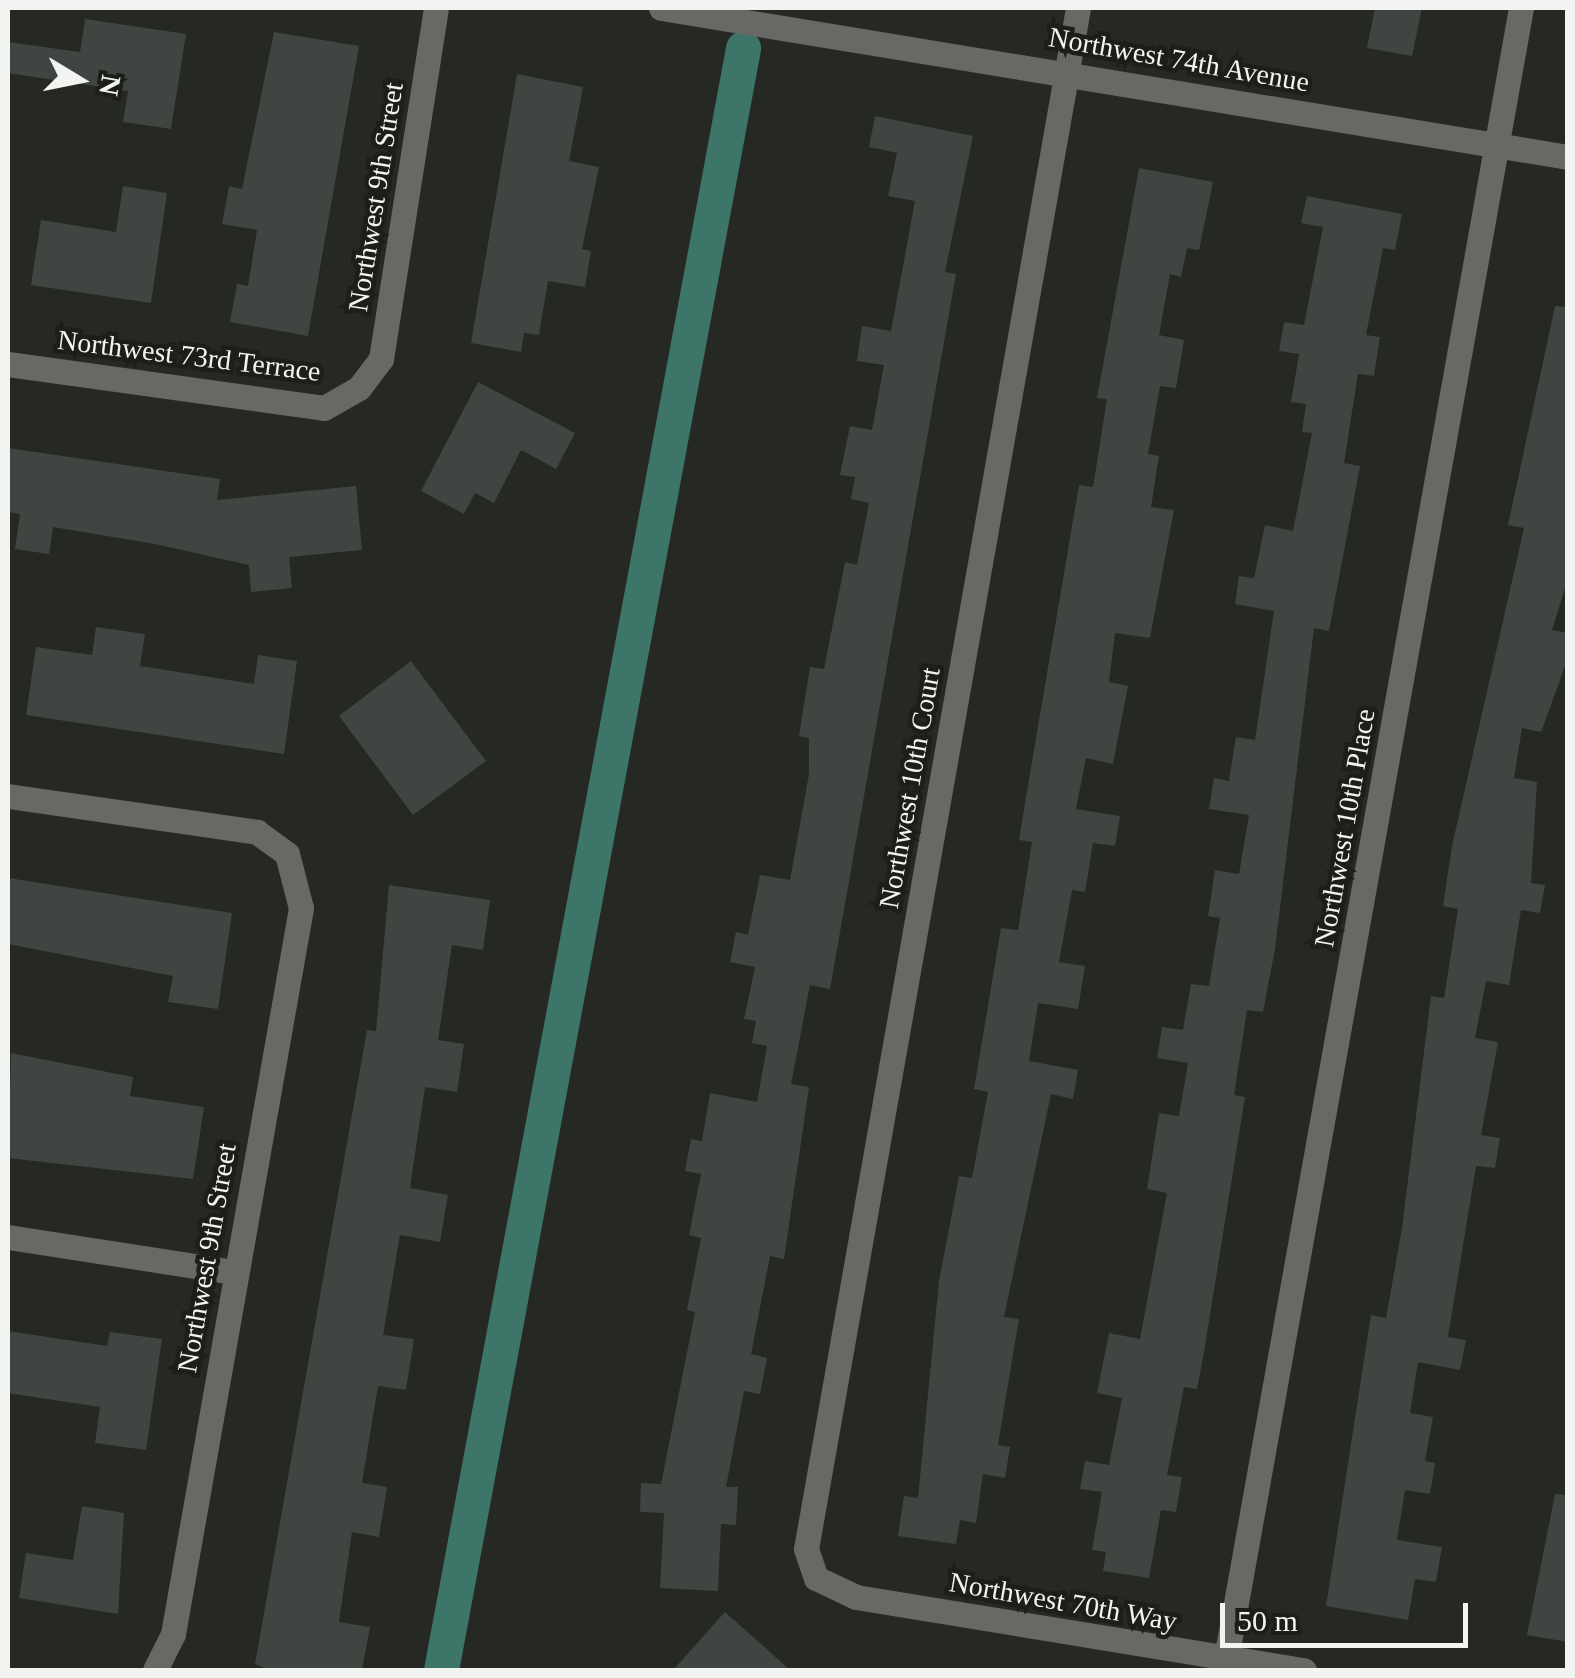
<!DOCTYPE html>
<html>
<head>
<meta charset="utf-8">
<style>
	body { margin:0 }
	#map { position:relative; width:1575px; height:1678px; overflow:hidden; background:#252823; font-family:"Times New Roman",serif }
	div>[style] { position:absolute }
	.canal>* { height:35px; margin:-17.5px; padding:0 17.5px; transform-origin:17.5px; border-radius:17.5px; background:#3e7569 }
	.building>* { inset:0; background:#404541 }
	.minor>* { height:25px; margin:-12.5px; padding:0 12.5px; transform-origin:12.5px; border-radius:12.5px; background:#686865 }
	span { translate:-50% -50%; white-space:nowrap; text-align:center; line-height:1.15; -webkit-text-stroke:9px #1c1e1a; paint-order:stroke }
	.street-label { font-size:28px; color:#f2f4f1 }
	.frame { position:absolute; inset:0; border:10px solid #f2f4f1; pointer-events:none }
	.north { position:absolute; left:30px; top:30px; width:100px; height:100px; -webkit-text-stroke:8px #1c1e1a; paint-order:stroke; rotate:100deg; font-size:28px; font-weight:700; line-height:40px; text-align:center; color:#f2f4f1 }
	.north::after { content:''; display:block; margin:auto; width:35px; height:45px; background:#f2f4f1; clip-path:polygon(50% 0,100% 100%,50% 72%,0 100%) }
	.scale { position:absolute; left:1220px; top:1603px; width:248px; height:45px; box-sizing:border-box; border:5px solid #f2f4f1; border-top:0; padding-left:12px; font-size:30px; line-height:35px; white-space:nowrap; color:#f2f4f1; -webkit-text-stroke:8px #1c1e1a; paint-order:stroke }
</style>
</head>
<body>
<div id="map">
	<div class="canal">
		<i style="left:441px;top:1670px;width:1650px;rotate:-79.45deg"></i>
	</div>
	<div class="building">
		<i style="clip-path:polygon(1375px 8px,1422px 8px,1412px 56px,1367px 48px)"></i>
		<i style="clip-path:polygon(85px 19px,186px 34px,171px 129px,123px 122px,128px 91px,8px 73px,8px 42px,80px 52px)"></i>
		<i style="clip-path:polygon(274px 32px,359px 46px,308px 336px,230px 322px,237px 284px,248px 286px,257px 230px,222px 224px,229px 186px,242px 189px)"></i>
		<i style="clip-path:polygon(517px 74px,583px 87px,569px 161px,599px 167px,582px 249px,591px 251px,585px 287px,548px 281px,539px 335px,524px 333px,521px 352px,471px 343px)"></i>
		<i style="clip-path:polygon(875px 116px,973px 136px,945px 272px,956px 274px,830px 989px,810px 985px,791px 1084px,809px 1087px,784px 1259px,770px 1256px,751px 1354px,767px 1358px,760px 1394px,744px 1391px,726px 1487px,738px 1487px,736px 1525px,721px 1524px,718px 1591px,660px 1588px,664px 1513px,640px 1512px,641px 1483px,661px 1484px,695px 1312px,687px 1310px,701px 1238px,689px 1235px,701px 1174px,685px 1171px,691px 1139px,702px 1141px,710px 1093px,757px 1102px,767px 1046px,752px 1043px,756px 1021px,744px 1019px,755px 967px,730px 962px,736px 932px,748px 935px,760px 875px,790px 880px,809px 774px,809px 738px,799px 736px,810px 667px,824px 669px,845px 562px,857px 565px,869px 503px,851px 499px,855px 477px,840px 475px,850px 426px,872px 430px,884px 365px,857px 361px,862px 326px,891px 331px,915px 201px,888px 196px,897px 153px,869px 147px)"></i>
		<i style="clip-path:polygon(1139px 168px,1213px 182px,1199px 250px,1187px 248px,1181px 277px,1170px 274px,1159px 335px,1184px 340px,1176px 388px,1160px 386px,1148px 454px,1159px 456px,1151px 507px,1174px 510px,1150px 638px,1115px 633px,1109px 682px,1128px 686px,1113px 764px,1086px 758px,1076px 809px,1120px 816px,1115px 846px,1093px 843px,1085px 892px,1072px 890px,1059px 962px,1085px 966px,1078px 1009px,1038px 1003px,1029px 1061px,1078px 1070px,1073px 1099px,1051px 1094px,1004px 1317px,1019px 1319px,998px 1445px,1010px 1447px,1005px 1478px,983px 1474px,976px 1523px,960px 1520px,956px 1544px,898px 1536px,904px 1496px,918px 1498px,939px 1281px,959px 1176px,972px 1178px,988px 1092px,974px 1089px,1001px 928px,1018px 930px,1032px 842px,1019px 840px,1025px 803px,1079px 485px,1093px 487px,1107px 399px,1097px 398px)"></i>
		<i style="clip-path:polygon(123px 186px,167px 193px,151px 303px,31px 285px,41px 220px,116px 232px)"></i>
		<i style="clip-path:polygon(1307px 196px,1402px 214px,1395px 250px,1383px 248px,1366px 335px,1380px 337px,1374px 376px,1358px 374px,1344px 463px,1360px 466px,1329px 631px,1314px 628px,1275px 949px,1263px 1012px,1247px 1010px,1234px 1095px,1245px 1097px,1204px 1352px,1197px 1389px,1184px 1387px,1167px 1475px,1182px 1477px,1176px 1512px,1161px 1510px,1149px 1578px,1103px 1571px,1106px 1552px,1092px 1550px,1102px 1492px,1080px 1489px,1085px 1461px,1109px 1465px,1122px 1398px,1097px 1393px,1109px 1333px,1140px 1339px,1167px 1193px,1147px 1189px,1159px 1113px,1179px 1116px,1188px 1063px,1157px 1058px,1162px 1027px,1183px 1030px,1191px 984px,1209px 986px,1220px 918px,1208px 916px,1215px 870px,1239px 874px,1249px 815px,1209px 809px,1214px 778px,1229px 781px,1236px 737px,1255px 740px,1274px 611px,1235px 604px,1239px 576px,1254px 578px,1265px 525px,1293px 531px,1312px 433px,1302px 432px,1306px 404px,1291px 402px,1299px 354px,1279px 351px,1284px 322px,1304px 325px,1323px 227px,1301px 223px)"></i>
		<i style="clip-path:polygon(1555px 306px,1568px 307px,1568px 579px,1552px 630px,1568px 633px,1568px 658px,1541px 732px,1522px 728px,1514px 778px,1537px 782px,1531px 883px,1545px 885px,1540px 913px,1521px 910px,1509px 985px,1486px 981px,1475px 1038px,1498px 1042px,1481px 1135px,1500px 1138px,1495px 1168px,1476px 1166px,1448px 1337px,1466px 1340px,1460px 1370px,1418px 1362px,1410px 1413px,1433px 1417px,1425px 1461px,1435px 1463px,1430px 1494px,1405px 1490px,1397px 1540px,1442px 1547px,1436px 1582px,1415px 1579px,1408px 1620px,1326px 1606px,1371px 1315px,1386px 1318px,1402px 1228px,1431px 996px,1444px 998px,1458px 909px,1443px 906px,1452px 846px,1524px 528px,1508px 525px)"></i>
		<i style="clip-path:polygon(478px 382px,575px 433px,556px 469px,521px 450px,494px 503px,475px 493px,464px 514px,421px 491px)"></i>
		<i style="clip-path:polygon(8px 448px,220px 479px,217px 500px,356px 486px,362px 550px,289px 557px,292px 588px,251px 592px,249px 565px,155px 544px,53px 527px,49px 554px,15px 549px,20px 514px,8px 512px)"></i>
		<i style="clip-path:polygon(96px 627px,145px 634px,140px 666px,254px 684px,258px 655px,297px 661px,284px 754px,26px 715px,36px 647px,92px 655px)"></i>
		<i style="clip-path:polygon(411px 661px,486px 761px,413px 815px,339px 716px)"></i>
		<i style="clip-path:polygon(8px 878px,232px 913px,218px 1009px,168px 1002px,173px 976px,8px 944px)"></i>
		<i style="clip-path:polygon(389px 885px,490px 900px,483px 950px,452px 945px,438px 1040px,464px 1044px,457px 1092px,425px 1087px,410px 1188px,448px 1195px,440px 1242px,400px 1235px,383px 1335px,414px 1339px,406px 1390px,378px 1386px,362px 1483px,387px 1487px,379px 1537px,352px 1532px,339px 1622px,370px 1627px,362px 1670px,269px 1670px,255px 1664px,367px 1030px,376px 1031px)"></i>
		<i style="clip-path:polygon(11px 1053px,133px 1077px,130px 1096px,204px 1107px,193px 1179px,8px 1158px)"></i>
		<i style="clip-path:polygon(8px 1331px,107px 1346px,110px 1332px,162px 1339px,146px 1450px,95px 1443px,100px 1407px,8px 1393px)"></i>
		<i style="clip-path:polygon(1555px 1494px,1568px 1495px,1568px 1642px,1527px 1635px)"></i>
		<i style="clip-path:polygon(82px 1506px,124px 1513px,118px 1614px,19px 1598px,26px 1553px,73px 1560px)"></i>
		<i style="clip-path:polygon(725px 1612px,790px 1670px,673px 1670px)"></i>
	</div>
	<div class="minor">
		<i style="left:661px;top:8px;width:919px;rotate:9.33deg"></i>
		<i style="left:1078px;top:8px;width:1565px;rotate:100.01deg"></i>
		<i style="left:806px;top:1549px;width:31px;rotate:71deg"></i>
		<i style="left:816px;top:1578px;width:44px;rotate:25.4deg"></i>
		<i style="left:856px;top:1597px;width:454px;rotate:9.3deg"></i>
		<i style="left:8px;top:364px;width:319px;rotate:7.9deg"></i>
		<i style="left:324px;top:408px;width:40px;rotate:-29.7deg"></i>
		<i style="left:359px;top:388px;width:36px;rotate:-53deg"></i>
		<i style="left:381px;top:359px;width:355px;rotate:-81.1deg"></i>
		<i style="left:8px;top:796px;width:252px;rotate:8.2deg"></i>
		<i style="left:257px;top:832px;width:37px;rotate:36deg"></i>
		<i style="left:287px;top:854px;width:56px;rotate:75.5deg"></i>
		<i style="left:301px;top:908px;width:737px;rotate:100deg"></i>
		<i style="left:173px;top:1634px;width:40px;rotate:116.6deg"></i>
		<i style="left:8px;top:1237px;width:229px;rotate:8.8deg"></i>
		<i style="left:1226px;top:1659px;width:1677px;rotate:-79.87deg"></i>
	</div>
	<div class="street-label">
		<span style="left:1179px;top:60px;rotate:10deg">Northwest 74th Avenue</span>
		<span style="left:376px;top:197px;rotate:-81deg">Northwest 9th Street</span>
		<span style="left:189px;top:356px;rotate:7deg">Northwest 73rd Terrace</span>
		<span style="left:910px;top:788px;rotate:-80deg">Northwest 10th Court</span>
		<span style="left:1345px;top:828px;rotate:-80deg">Northwest 10th Place</span>
		<span style="left:207px;top:1258px;rotate:-80deg">Northwest 9th Street</span>
		<span style="left:1063px;top:1602px;rotate:10deg">Northwest 70th Way</span>
	</div>
	<div class="frame"></div>
	<div class="north">N</div>
	<div class="scale">50 m</div>
</div>
</body>
</html>
